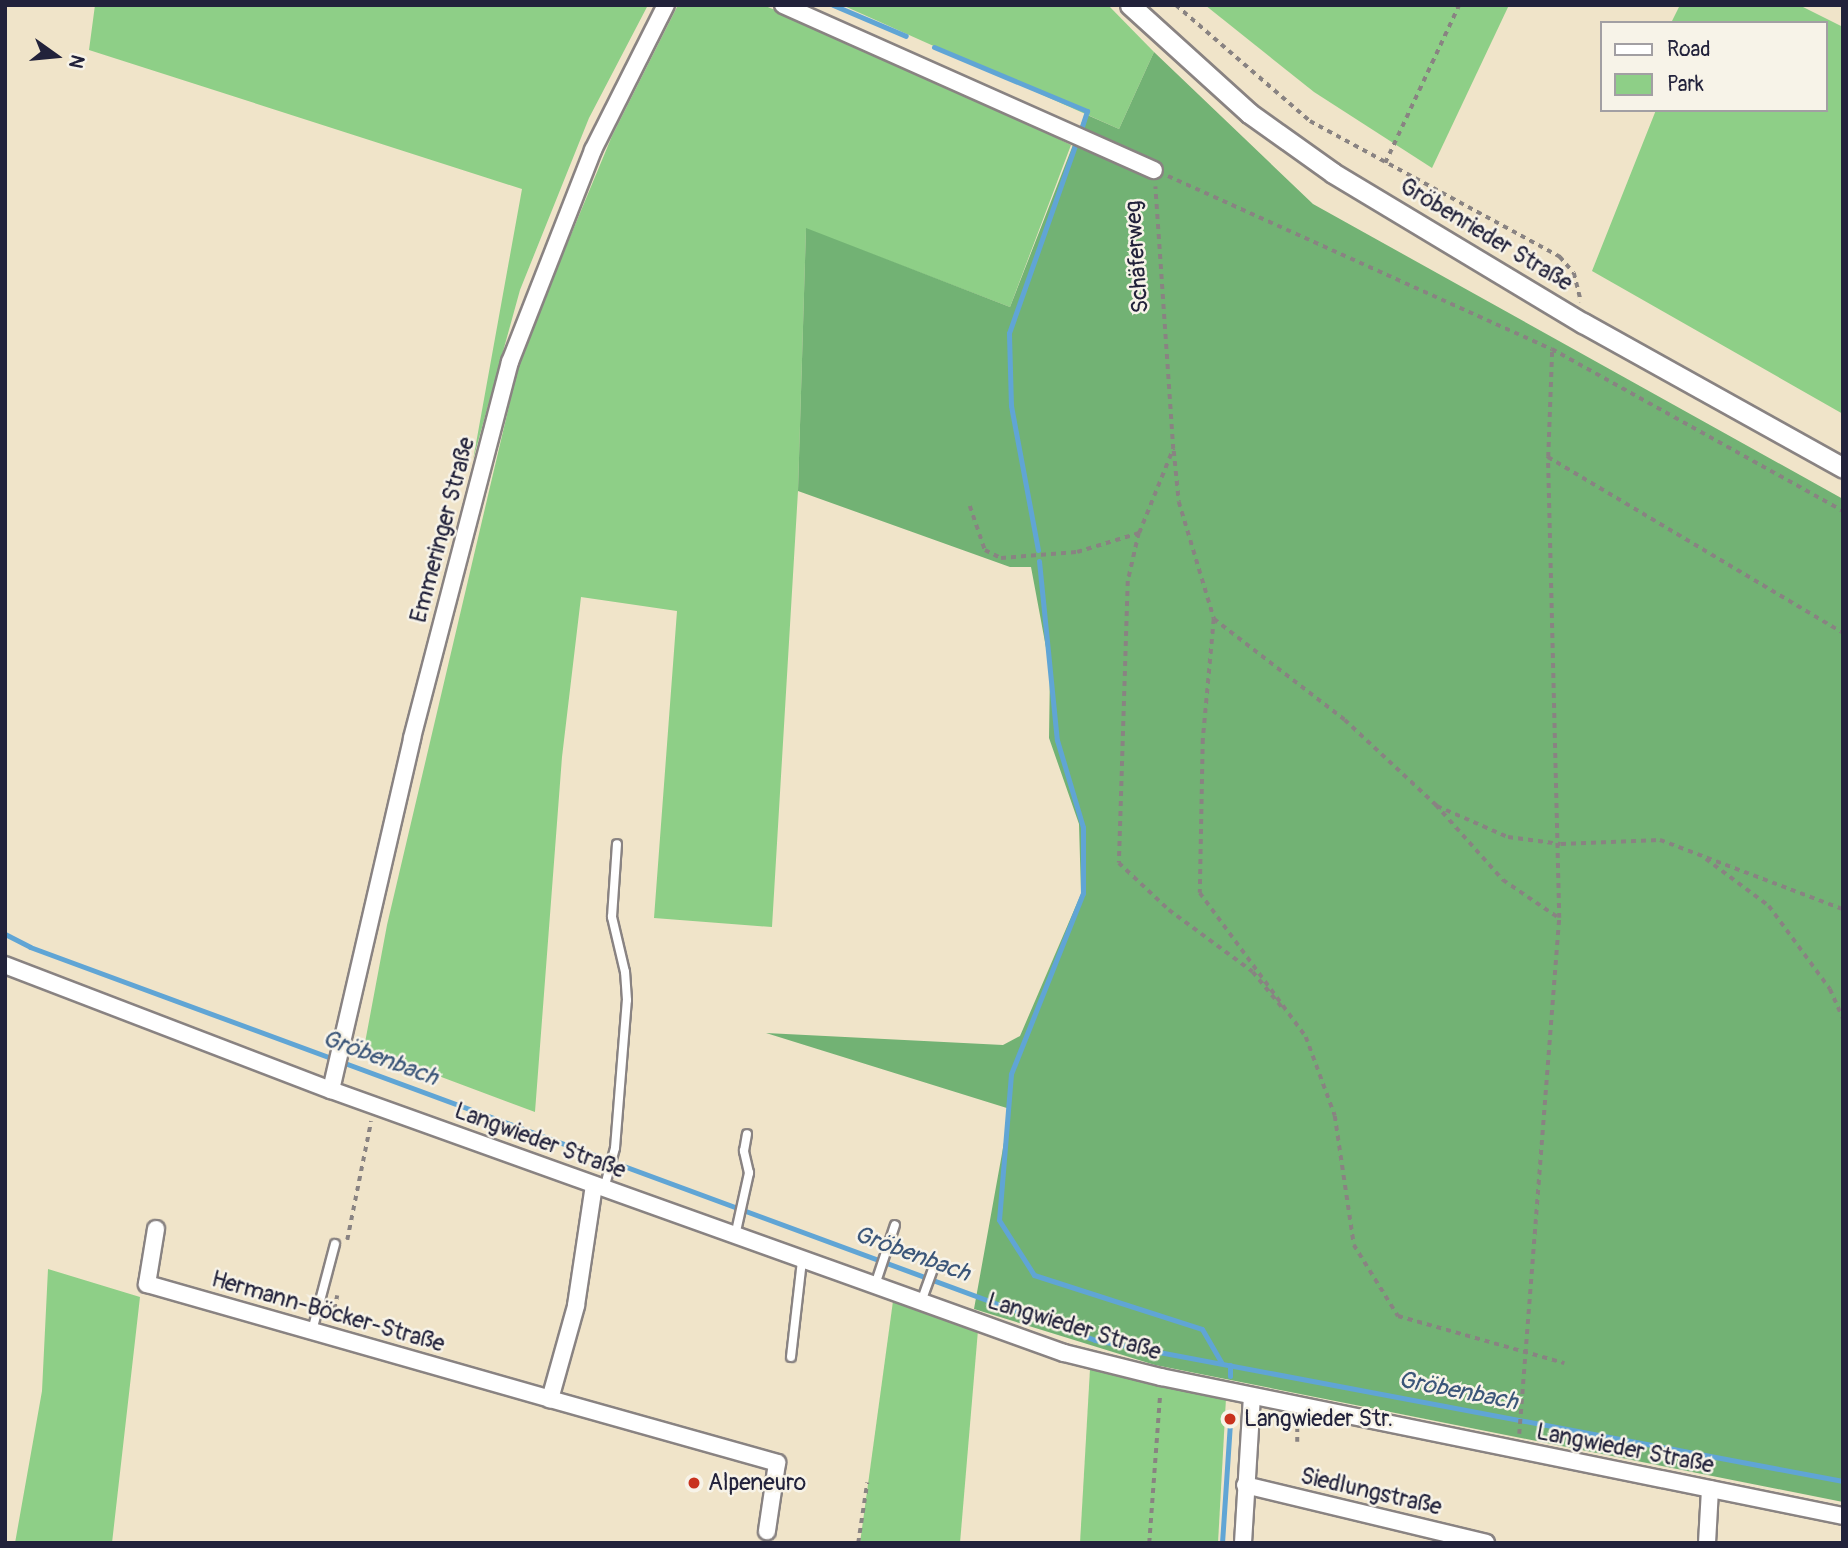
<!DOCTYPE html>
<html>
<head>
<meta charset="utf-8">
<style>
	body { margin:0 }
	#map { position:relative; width:1848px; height:1548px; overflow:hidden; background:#f0e4c9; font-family:Pangolin,sans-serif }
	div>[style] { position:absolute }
	.green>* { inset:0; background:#8ecf87 }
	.forest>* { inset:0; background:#72b274 }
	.stream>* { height:5px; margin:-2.5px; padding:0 2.5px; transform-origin:2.5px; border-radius:2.5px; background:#60a5d5 }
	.path>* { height:3.5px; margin-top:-1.75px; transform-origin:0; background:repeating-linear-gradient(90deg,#898382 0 5px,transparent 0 10px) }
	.roads { filter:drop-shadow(2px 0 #898382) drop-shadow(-2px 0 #898382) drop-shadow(0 2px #898382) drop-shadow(0 -2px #898382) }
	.service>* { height:8px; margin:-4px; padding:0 4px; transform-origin:4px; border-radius:4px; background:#fff }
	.minor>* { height:16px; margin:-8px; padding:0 8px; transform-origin:8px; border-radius:8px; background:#fff }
	.tertiary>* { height:19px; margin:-9.5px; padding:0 9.5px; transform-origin:9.5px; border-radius:9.5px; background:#fff }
	.dots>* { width:19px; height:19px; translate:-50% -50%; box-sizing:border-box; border:4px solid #f7f3e8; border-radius:50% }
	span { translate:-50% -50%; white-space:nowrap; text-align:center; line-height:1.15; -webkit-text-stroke:5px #f7f3e8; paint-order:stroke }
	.street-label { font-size:23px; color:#22223b }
	.poi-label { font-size:23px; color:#22223b }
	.left { translate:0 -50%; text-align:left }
	.water-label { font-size:24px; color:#3b5679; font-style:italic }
	.frame { position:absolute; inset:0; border:7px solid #22223b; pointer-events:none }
	.legend { position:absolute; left:1600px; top:21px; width:228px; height:91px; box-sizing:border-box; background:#f7f3e8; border:2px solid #a29fa3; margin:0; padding:9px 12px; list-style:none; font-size:21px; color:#22223b }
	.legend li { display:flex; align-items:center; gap:14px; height:35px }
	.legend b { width:35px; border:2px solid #a29fa3 }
	.north { position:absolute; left:21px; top:21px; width:70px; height:70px; -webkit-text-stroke:5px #f7f3e8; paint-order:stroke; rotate:105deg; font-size:19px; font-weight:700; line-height:28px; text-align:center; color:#22223b }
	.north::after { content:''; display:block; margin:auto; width:24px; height:32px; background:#22223b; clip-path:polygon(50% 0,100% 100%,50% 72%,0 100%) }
</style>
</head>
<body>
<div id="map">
	<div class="green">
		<i style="clip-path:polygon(95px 5px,648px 5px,589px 118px,520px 290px,473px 460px,522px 189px,89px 50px)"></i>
		<i style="clip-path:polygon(678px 5px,763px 5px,911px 66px,1071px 145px,1010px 307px,806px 229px,798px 491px,772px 927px,654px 918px,677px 611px,581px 597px,562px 757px,535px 1112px,364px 1048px,387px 925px,521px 355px,612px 136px)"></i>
		<i style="clip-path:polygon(842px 5px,1108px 5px,1154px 52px,1119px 129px)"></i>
		<i style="clip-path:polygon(1205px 5px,1509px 5px,1432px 168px,1314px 92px)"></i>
		<i style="clip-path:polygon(1680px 5px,1799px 5px,1843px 27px,1843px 414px,1592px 271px,1656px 110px,1825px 110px,1825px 23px,1671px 23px)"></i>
		<i style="clip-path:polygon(48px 1269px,140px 1297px,112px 1543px,15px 1543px,42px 1391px)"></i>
		<i style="clip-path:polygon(893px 1301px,978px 1330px,960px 1543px,860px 1543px)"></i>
		<i style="clip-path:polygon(1090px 1369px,1226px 1398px,1218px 1543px,1080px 1543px)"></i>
	</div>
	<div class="forest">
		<i style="clip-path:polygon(1154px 52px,1313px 204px,1843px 499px,1843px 1502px,1155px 1365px,974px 1309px,1010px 1109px,766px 1033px,1003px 1045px,1020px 1036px,1081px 894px,1079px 824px,1049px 738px,1050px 669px,1031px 567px,1010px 567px,798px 491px,806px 228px,1010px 307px,1085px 114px,1119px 129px)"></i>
	</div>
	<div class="stream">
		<i style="left:833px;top:5px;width:79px;rotate:23deg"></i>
		<i style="left:934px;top:47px;width:166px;rotate:22.7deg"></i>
		<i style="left:1087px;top:111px;width:23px;rotate:108deg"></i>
		<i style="left:1038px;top:550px;width:147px;rotate:-100.6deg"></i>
		<i style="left:1011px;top:406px;width:73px;rotate:-91.6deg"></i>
		<i style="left:1009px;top:333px;width:205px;rotate:-70.6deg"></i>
		<i style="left:1039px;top:561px;width:180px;rotate:84.3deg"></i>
		<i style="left:1057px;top:740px;width:91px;rotate:73.4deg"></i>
		<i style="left:1083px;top:827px;width:66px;rotate:90deg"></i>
		<i style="left:1083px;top:893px;width:195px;rotate:111.7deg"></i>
		<i style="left:1011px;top:1074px;width:146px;rotate:94.7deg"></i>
		<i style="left:999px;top:1220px;width:65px;rotate:57.5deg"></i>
		<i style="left:1034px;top:1275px;width:176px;rotate:17.8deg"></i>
		<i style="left:1202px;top:1329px;width:39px;rotate:60deg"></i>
		<i style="left:5px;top:934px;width:28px;rotate:27deg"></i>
		<i style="left:30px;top:947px;width:1135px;rotate:20.25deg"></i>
		<i style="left:1095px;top:1340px;width:761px;rotate:10.68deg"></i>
		<i style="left:1230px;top:1365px;width:11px;rotate:90deg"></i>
		<i style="left:1222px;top:1543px;width:119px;rotate:-86.2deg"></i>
	</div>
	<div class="path">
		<i style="left:1176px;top:5px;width:177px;rotate:40.9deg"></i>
		<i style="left:1310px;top:121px;width:285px;rotate:28.5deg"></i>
		<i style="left:1560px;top:257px;width:21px;rotate:49deg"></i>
		<i style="left:1574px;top:273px;width:30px;rotate:76deg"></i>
		<i style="left:1385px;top:163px;width:174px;rotate:-64.9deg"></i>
		<i style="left:1168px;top:176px;width:421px;rotate:24.3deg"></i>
		<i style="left:1552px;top:349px;width:333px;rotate:29.1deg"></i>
		<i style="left:1174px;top:451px;width:51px;rotate:84.4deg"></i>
		<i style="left:1179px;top:502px;width:122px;rotate:73.3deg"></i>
		<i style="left:1214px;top:619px;width:165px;rotate:37.6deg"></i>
		<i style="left:1345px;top:720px;width:125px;rotate:43deg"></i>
		<i style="left:1436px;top:805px;width:101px;rotate:48.2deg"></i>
		<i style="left:1503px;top:880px;width:68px;rotate:34.2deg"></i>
		<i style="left:1548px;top:457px;width:344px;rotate:30.8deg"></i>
		<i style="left:970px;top:506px;width:46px;rotate:71.2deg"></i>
		<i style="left:985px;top:550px;width:18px;rotate:27deg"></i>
		<i style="left:1001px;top:558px;width:76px;rotate:-4.5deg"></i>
		<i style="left:1077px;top:552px;width:65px;rotate:-17deg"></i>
		<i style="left:1139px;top:533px;width:91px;rotate:-68deg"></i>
		<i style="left:1173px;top:449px;width:263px;rotate:-93.9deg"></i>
		<i style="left:1139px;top:533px;width:49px;rotate:102.9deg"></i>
		<i style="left:1128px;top:581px;width:282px;rotate:91.8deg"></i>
		<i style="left:1119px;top:863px;width:69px;rotate:43.2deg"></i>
		<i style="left:1169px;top:910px;width:104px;rotate:36.4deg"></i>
		<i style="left:1253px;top:972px;width:50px;rotate:50.6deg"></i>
		<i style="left:1214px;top:619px;width:121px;rotate:95.2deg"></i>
		<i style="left:1203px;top:739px;width:154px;rotate:91.1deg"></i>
		<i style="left:1200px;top:893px;width:179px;rotate:53.6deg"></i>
		<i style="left:1306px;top:1037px;width:84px;rotate:69.8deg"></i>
		<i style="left:1335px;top:1116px;width:130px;rotate:81.6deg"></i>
		<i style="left:1354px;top:1245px;width:84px;rotate:58.2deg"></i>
		<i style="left:1398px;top:1316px;width:173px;rotate:15.8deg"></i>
		<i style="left:1437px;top:806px;width:77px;rotate:23.6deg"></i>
		<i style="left:1508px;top:837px;width:53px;rotate:7.5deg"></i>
		<i style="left:1561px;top:844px;width:99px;rotate:-2.3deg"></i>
		<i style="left:1660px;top:840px;width:196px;rotate:20.7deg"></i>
		<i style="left:1706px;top:859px;width:79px;rotate:36.7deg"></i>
		<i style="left:1769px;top:906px;width:103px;rotate:53.7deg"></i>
		<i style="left:1830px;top:989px;width:32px;rotate:66deg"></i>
		<i style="left:347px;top:1240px;width:121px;rotate:-78.6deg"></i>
		<i style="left:332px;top:1319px;width:24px;rotate:-78deg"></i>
		<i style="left:1519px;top:1434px;width:518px;rotate:-85.57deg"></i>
		<i style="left:1559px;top:918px;width:461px;rotate:-91.4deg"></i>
		<i style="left:1548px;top:457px;width:108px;rotate:-87.9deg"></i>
		<i style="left:1297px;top:1442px;width:13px;rotate:-90deg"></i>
		<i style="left:858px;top:1543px;width:61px;rotate:-81.5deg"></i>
		<i style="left:1149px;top:1543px;width:150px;rotate:-85.8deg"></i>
	</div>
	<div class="roads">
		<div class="service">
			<i style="left:604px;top:1189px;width:42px;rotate:-75deg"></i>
			<i style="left:615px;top:1148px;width:148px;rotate:-85.4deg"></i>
			<i style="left:627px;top:1000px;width:28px;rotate:-94deg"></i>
			<i style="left:625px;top:972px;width:57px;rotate:-103.3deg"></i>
			<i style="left:612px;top:917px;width:73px;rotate:-86.1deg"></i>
			<i style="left:735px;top:1236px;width:65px;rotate:-77.5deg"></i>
			<i style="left:749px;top:1173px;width:23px;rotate:-103deg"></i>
			<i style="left:744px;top:1151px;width:17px;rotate:-80deg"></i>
			<i style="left:875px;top:1285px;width:63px;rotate:-71.6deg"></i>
			<i style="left:921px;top:1302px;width:37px;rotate:-70deg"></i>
			<i style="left:312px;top:1331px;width:90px;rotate:-75.2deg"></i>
			<i style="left:791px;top:1357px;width:98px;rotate:-83.5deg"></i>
		</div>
		<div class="minor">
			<i style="left:783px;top:5px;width:406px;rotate:24deg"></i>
			<i style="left:5px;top:965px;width:349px;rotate:21deg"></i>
			<i style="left:331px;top:1090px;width:779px;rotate:19.74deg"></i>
			<i style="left:1064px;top:1353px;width:100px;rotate:13.9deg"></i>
			<i style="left:1161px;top:1377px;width:696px;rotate:11.52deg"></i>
			<i style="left:331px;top:1090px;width:361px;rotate:-77deg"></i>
			<i style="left:412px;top:738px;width:389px;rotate:-75.4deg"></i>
			<i style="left:510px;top:362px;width:228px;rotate:-68.6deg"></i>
			<i style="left:593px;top:150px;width:162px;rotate:-63.3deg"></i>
			<i style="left:594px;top:1185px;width:122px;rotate:98.5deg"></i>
			<i style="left:576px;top:1306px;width:97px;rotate:105.6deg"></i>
			<i style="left:550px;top:1399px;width:236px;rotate:15.7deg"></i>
			<i style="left:777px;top:1463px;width:69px;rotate:98.4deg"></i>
			<i style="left:156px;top:1229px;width:56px;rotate:99.3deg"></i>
			<i style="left:147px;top:1284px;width:419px;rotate:15.9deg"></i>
			<i style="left:1245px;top:1485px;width:248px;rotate:13.5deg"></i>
			<i style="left:1243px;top:1543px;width:147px;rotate:-86.5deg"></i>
			<i style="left:1707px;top:1543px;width:54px;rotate:-86.8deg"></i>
		</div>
		<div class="tertiary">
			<i style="left:1130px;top:5px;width:161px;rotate:42.2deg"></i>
			<i style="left:1249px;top:113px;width:103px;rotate:35.5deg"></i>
			<i style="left:1333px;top:173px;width:292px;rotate:31deg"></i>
			<i style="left:1583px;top:323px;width:298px;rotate:29.1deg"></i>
		</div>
	</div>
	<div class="dots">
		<i style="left:1230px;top:1419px;background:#c8321e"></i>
		<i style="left:694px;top:1483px;background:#c8321e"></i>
	</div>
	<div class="street-label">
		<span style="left:1486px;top:235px;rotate:31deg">Gröbenrieder Straße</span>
		<span style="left:1137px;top:257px;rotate:-94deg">Schäferweg</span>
		<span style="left:443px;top:530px;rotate:-75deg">Emmeringer Straße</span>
		<span style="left:540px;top:1141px;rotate:20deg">Langwieder Straße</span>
		<span style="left:328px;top:1312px;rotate:16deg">Hermann-Böcker-Straße</span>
		<span style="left:1074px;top:1327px;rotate:17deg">Langwieder Straße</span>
		<span style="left:1625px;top:1449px;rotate:11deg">Langwieder Straße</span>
		<span style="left:1371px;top:1492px;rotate:13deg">Siedlungstraße</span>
	</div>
	<div class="poi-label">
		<span class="left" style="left:1244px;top:1419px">Langwieder Str.</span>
		<span class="left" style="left:708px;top:1483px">Alpeneuro</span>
	</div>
	<div class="water-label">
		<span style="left:380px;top:1058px;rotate:20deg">Gröbenbach</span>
		<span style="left:912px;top:1254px;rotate:20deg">Gröbenbach</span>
		<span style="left:1458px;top:1391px;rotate:11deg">Gröbenbach</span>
	</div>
	<div class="frame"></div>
	<ul class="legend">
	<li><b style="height:9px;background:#fff"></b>Road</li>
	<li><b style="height:19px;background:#8ecf87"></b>Park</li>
	</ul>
	<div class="north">N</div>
</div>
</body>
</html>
